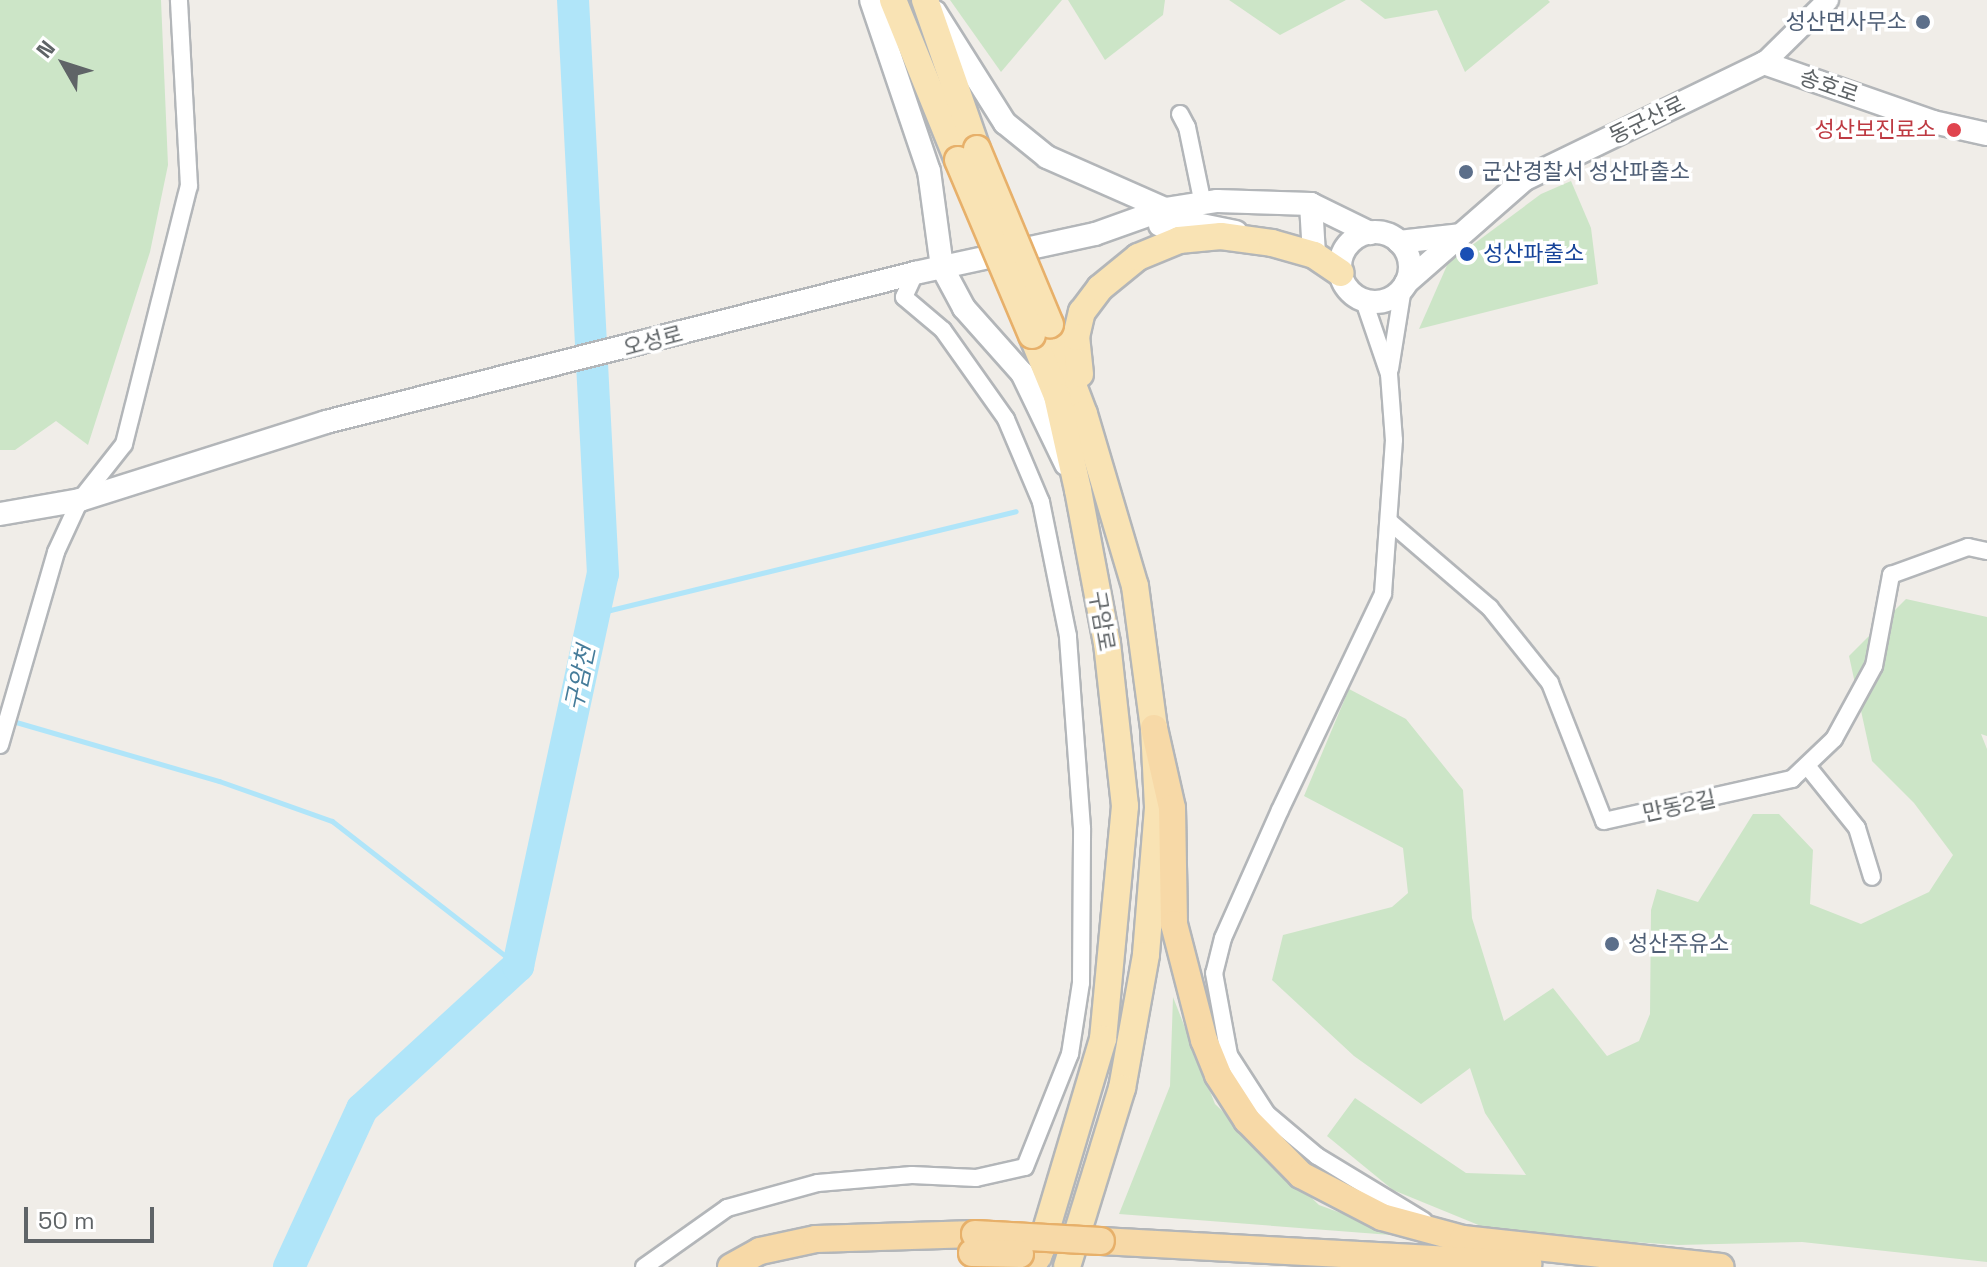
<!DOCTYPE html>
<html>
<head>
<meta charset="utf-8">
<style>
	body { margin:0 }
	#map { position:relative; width:1987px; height:1267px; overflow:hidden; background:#f0ede8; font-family:"Space Grotesk","Noto Sans KR",sans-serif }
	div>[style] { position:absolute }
	.green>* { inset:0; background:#cce5c7 }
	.stream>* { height:5px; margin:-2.5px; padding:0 2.5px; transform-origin:2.5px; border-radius:2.5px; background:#b0e5f9 }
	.river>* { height:32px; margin:-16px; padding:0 16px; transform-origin:16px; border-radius:16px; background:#b0e5f9 }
	.roads { filter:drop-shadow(2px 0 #b3b6b9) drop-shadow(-2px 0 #b3b6b9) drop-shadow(0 2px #b3b6b9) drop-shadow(0 -2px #b3b6b9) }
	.minor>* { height:16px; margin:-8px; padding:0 8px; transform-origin:8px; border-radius:8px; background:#fff }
	.tertiary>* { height:20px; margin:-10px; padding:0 10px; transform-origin:10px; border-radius:10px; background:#fff }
	.secondary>* { height:22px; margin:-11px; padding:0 11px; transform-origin:11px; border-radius:11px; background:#fff }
	.secondary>.ring { margin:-11px; padding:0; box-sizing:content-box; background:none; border:22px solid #fff; border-radius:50% }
	.primary>* { height:26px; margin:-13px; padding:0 13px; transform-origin:13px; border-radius:13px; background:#f9e3b4 }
	.trunk>* { height:26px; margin:-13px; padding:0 13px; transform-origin:13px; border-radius:13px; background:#f7d9a7 }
	.bridges { filter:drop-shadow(2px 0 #e7b06a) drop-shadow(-2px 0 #e7b06a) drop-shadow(0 2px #e7b06a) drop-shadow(0 -2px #e7b06a) }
	.primary-bridge>* { height:26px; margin:-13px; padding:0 13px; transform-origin:13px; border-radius:13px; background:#f9e3b4 }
	.trunk-bridge>* { height:26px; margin:-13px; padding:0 13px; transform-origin:13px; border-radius:13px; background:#f7d9a7 }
	.dots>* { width:22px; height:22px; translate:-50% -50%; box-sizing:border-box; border:4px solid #fff; border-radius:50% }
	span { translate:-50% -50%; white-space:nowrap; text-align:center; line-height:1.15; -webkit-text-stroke:7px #fff; paint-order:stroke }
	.service-label { font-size:22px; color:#4e5e75 }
	.right { translate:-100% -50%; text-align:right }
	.left { translate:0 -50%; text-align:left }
	.street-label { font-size:22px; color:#5f6467 }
	.health-label { font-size:22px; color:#be3a42 }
	.transit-label { font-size:22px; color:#164399 }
	.water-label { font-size:24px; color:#467c9a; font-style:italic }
	.north { position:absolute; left:24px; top:24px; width:80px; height:80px; -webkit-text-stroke:6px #fff; paint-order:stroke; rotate:309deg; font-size:22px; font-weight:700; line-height:32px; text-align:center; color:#5f6467 }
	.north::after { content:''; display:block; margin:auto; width:28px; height:36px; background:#5f6467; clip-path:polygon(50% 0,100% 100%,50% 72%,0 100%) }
	.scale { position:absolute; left:24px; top:1207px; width:130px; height:36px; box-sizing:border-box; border:4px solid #5f6467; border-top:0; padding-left:10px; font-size:24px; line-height:28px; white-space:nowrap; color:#5f6467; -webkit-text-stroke:6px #fff; paint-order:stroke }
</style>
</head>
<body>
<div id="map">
	<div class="green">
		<i style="clip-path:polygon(0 0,161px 0,168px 165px,150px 252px,88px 445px,56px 421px,15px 450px,0 450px)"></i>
		<i style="clip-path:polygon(950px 0,1062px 0,1001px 72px)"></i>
		<i style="clip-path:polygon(1068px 0,1165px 0,1163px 15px,1105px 60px)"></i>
		<i style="clip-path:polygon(1229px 0,1346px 0,1280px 35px)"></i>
		<i style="clip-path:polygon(1360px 0,1548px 0,1550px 2px,1465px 72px,1437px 10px,1385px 19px)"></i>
		<i style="clip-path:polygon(1571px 181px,1591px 228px,1598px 284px,1419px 329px,1448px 263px,1541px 194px)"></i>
		<i style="clip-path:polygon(1906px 599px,1987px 617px,1987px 736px,1981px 734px,1987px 749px,1987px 1262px,1802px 1242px,1678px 1245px,1498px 1233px,1393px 1190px,1327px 1136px,1355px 1098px,1466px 1173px,1526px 1175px,1485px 1113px,1470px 1068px,1421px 1104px,1354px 1056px,1272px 980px,1283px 935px,1392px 907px,1408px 893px,1403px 848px,1304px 796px,1349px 689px,1406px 719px,1463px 790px,1472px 918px,1504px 1021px,1553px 988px,1607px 1056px,1639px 1041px,1650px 1014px,1651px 910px,1657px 889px,1698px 902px,1753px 814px,1779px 814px,1813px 850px,1810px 904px,1861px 924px,1929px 892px,1953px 855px,1914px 803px,1872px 761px,1849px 656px)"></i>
		<i style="clip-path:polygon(1173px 997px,1215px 1104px,1319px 1205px,1404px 1236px,1119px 1214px,1170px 1086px)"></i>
	</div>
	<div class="stream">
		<i style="left:594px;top:614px;width:434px;rotate:-13.7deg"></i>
		<i style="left:9px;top:720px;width:219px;rotate:16.2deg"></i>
		<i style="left:219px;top:781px;width:120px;rotate:19.5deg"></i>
		<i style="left:332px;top:821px;width:236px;rotate:37.9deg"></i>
	</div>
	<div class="river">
		<i style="left:289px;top:1267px;width:174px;rotate:-65.2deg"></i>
		<i style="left:362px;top:1109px;width:212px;rotate:-42.5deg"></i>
		<i style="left:518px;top:966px;width:401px;rotate:-77.8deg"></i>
		<i style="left:603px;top:574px;width:575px;rotate:-92.99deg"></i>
	</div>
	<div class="roads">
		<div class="minor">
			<i style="left:1180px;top:114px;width:15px;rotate:62deg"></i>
			<i style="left:1187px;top:127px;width:79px;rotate:78.3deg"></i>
			<i style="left:1364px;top:301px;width:77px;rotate:71.1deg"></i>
			<i style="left:1389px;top:374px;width:66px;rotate:85.7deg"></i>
			<i style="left:1394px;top:440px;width:154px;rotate:94.1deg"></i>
			<i style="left:1383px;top:594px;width:239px;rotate:115.5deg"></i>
			<i style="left:1280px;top:810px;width:140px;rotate:114deg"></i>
			<i style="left:1223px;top:938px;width:36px;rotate:104deg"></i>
			<i style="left:1214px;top:973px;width:83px;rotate:79.6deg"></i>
			<i style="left:1229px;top:1055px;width:70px;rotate:57.2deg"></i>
			<i style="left:1267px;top:1114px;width:65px;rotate:40deg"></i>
			<i style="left:1317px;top:1156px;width:125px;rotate:31.3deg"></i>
			<i style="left:1390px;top:369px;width:82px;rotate:-80.9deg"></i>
			<i style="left:1391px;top:523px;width:130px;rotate:40.6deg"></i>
			<i style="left:1490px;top:608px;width:96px;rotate:51.3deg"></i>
			<i style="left:1550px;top:683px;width:148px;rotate:68.6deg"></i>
			<i style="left:1604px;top:821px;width:193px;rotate:-12.6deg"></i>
			<i style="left:1792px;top:779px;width:58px;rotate:-43.6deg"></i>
			<i style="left:1834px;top:739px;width:83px;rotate:-61.3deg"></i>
			<i style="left:1874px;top:666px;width:93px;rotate:-79.4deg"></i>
			<i style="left:1891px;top:575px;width:82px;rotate:-20deg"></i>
			<i style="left:1968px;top:547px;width:19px;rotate:12deg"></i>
			<i style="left:0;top:745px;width:201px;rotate:-73.8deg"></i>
			<i style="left:56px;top:552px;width:57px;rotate:-65.2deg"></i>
			<i style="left:80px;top:500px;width:71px;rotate:-51.8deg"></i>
			<i style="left:124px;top:444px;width:266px;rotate:-75.9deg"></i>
			<i style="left:189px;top:186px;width:186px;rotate:-93.1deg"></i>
			<i style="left:1808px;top:767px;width:78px;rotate:51.2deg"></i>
			<i style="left:1857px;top:828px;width:51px;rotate:73deg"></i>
			<i style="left:644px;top:1267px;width:102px;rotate:-35.4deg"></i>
			<i style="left:727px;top:1208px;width:94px;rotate:-15.4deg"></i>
			<i style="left:818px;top:1183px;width:94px;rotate:-4.9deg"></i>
			<i style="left:912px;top:1175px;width:64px;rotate:2.7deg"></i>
			<i style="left:976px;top:1178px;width:50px;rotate:-12.7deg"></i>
			<i style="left:1025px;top:1167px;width:122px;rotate:-68.3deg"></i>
			<i style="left:1070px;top:1054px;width:72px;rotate:-81.2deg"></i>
			<i style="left:1081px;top:983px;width:155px;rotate:-89.6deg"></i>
			<i style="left:1082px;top:828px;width:193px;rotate:-94.2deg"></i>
			<i style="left:1068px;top:636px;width:137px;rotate:-101.4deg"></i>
			<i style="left:1041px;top:502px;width:90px;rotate:-112.9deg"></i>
			<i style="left:1006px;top:419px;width:109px;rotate:-125.3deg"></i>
			<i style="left:943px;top:330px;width:51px;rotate:-139.8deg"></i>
			<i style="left:904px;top:297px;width:26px;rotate:-65deg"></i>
		</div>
		<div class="tertiary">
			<i style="left:1764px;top:63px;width:90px;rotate:-44.5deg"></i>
		</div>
		<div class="secondary">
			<i style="left:871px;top:0;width:181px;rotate:71.3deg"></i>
			<i style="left:929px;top:171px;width:97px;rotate:82.3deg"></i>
			<i style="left:942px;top:267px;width:47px;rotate:61.8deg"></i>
			<i style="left:964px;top:308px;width:87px;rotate:48.3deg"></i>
			<i style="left:1022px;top:373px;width:101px;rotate:64.2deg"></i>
			<i style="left:935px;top:12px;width:131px;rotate:57.8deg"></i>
			<i style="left:1005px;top:123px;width:54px;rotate:39deg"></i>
			<i style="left:1047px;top:157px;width:129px;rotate:23.8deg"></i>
			<i style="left:1311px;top:204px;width:51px;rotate:86.6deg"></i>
			<i style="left:1160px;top:225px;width:22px;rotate:-10deg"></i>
			<i style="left:1182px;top:221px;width:55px;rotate:11.5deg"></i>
			<i class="ring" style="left:1340px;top:232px;width:48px;height:48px"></i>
			<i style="left:1399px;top:242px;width:61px;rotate:-6.5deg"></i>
			<i style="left:1406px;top:283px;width:158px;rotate:-41.2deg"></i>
			<i style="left:1525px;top:179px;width:266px;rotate:-25.9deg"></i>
			<i style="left:1764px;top:63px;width:179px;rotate:19.2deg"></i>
			<i style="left:1933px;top:122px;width:55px;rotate:12.5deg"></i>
			<i style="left:0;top:514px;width:81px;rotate:-9.9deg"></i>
			<i style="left:80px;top:500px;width:258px;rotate:-17.6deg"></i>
			<i style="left:326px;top:422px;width:608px;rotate:-14.2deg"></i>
			<i style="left:915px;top:273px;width:184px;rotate:-12.2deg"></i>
			<i style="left:1095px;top:234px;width:74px;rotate:-19.7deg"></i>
			<i style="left:1165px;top:209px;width:53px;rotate:-8.7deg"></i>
			<i style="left:1217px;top:201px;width:94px;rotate:1.8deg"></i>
			<i style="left:1311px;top:204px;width:66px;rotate:26.2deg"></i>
		</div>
		<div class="primary">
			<i style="left:893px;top:0;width:173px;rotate:67.9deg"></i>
			<i style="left:925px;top:0;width:158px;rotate:70.8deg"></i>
			<i style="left:1050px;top:324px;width:96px;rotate:69.3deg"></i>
			<i style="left:1084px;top:414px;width:179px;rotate:73.5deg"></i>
			<i style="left:1135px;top:586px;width:143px;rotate:82.4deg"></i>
			<i style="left:1154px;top:728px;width:80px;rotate:87.1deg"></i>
			<i style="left:1158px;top:808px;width:147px;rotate:94.7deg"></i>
			<i style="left:1146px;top:955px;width:135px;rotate:100.2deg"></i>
			<i style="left:1122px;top:1088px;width:187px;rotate:107.1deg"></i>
			<i style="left:1032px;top:335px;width:66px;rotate:67.7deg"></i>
			<i style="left:1057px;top:396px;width:96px;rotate:77.4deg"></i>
			<i style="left:1078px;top:490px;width:156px;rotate:79.3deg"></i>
			<i style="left:1107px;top:643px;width:164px;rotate:83.7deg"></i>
			<i style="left:1125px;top:806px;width:234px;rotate:95.4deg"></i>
			<i style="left:1103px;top:1039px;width:227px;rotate:106.6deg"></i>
			<i style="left:1080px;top:374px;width:37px;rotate:-96deg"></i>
			<i style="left:1076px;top:337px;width:26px;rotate:-77deg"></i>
			<i style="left:1082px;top:312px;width:30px;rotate:-53deg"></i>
			<i style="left:1100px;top:288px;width:49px;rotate:-39.2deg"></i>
			<i style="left:1138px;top:257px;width:44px;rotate:-22.5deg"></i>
			<i style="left:1179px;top:240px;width:42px;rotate:-5.4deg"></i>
			<i style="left:1221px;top:236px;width:51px;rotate:7.8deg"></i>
			<i style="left:1272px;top:243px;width:44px;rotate:15.9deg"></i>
			<i style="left:1314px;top:255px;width:32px;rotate:34deg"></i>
		</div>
		<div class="trunk">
			<i style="left:1154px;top:728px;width:82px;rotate:77.3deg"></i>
			<i style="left:1172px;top:808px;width:116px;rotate:89deg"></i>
			<i style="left:1174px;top:924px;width:120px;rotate:75.5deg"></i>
			<i style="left:1204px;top:1040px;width:38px;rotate:68deg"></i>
			<i style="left:1218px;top:1075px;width:54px;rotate:57.2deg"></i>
			<i style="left:1247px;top:1120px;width:77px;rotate:45.5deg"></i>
			<i style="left:1301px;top:1175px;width:91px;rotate:27.4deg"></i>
			<i style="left:1382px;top:1217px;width:84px;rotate:15.2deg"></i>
			<i style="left:1463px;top:1239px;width:259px;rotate:6.2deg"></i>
			<i style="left:1101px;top:1241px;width:428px;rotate:3.1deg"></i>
			<i style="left:731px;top:1267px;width:33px;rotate:-29deg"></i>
			<i style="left:760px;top:1251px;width:57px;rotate:-12.1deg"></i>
			<i style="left:816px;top:1239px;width:159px;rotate:-1.8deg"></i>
			<i style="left:1032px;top:1267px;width:22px;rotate:-63deg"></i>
		</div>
	</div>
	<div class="bridges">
		<div class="primary-bridge">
			<i style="left:977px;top:149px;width:190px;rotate:67.4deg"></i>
			<i style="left:958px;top:160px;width:190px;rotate:67.1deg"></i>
		</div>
		<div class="trunk-bridge">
			<i style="left:975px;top:1234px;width:126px;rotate:3.2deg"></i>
			<i style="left:972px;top:1253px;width:48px;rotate:1.2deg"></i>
		</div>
	</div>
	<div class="dots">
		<i style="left:1923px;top:22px;background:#5c6f8a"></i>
		<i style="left:1954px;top:130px;background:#e0444e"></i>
		<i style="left:1466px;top:172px;background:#5c6f8a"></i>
		<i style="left:1467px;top:254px;background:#1a4fb4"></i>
		<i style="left:1612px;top:944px;background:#5c6f8a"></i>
	</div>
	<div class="service-label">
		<span class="right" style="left:1907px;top:22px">성산면사무소</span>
		<span class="left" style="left:1482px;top:172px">군산경찰서 성산파출소</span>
		<span class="left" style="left:1628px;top:944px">성산주유소</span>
	</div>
	<div class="street-label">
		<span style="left:1829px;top:86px;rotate:19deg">송호로</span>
		<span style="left:1647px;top:120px;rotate:-26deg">동군산로</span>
		<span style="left:653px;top:341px;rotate:-15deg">오성로</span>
		<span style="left:1102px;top:621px;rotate:80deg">구암로</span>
		<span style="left:1679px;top:806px;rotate:-12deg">만동2길</span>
	</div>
	<div class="health-label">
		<span class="right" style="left:1936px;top:130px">성산보진료소</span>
	</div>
	<div class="transit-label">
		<span class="left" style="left:1483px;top:254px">성산파출소</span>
	</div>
	<div class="water-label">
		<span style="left:580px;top:678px;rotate:-78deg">구암천</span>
	</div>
	<div class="north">N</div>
	<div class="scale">50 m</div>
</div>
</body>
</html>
